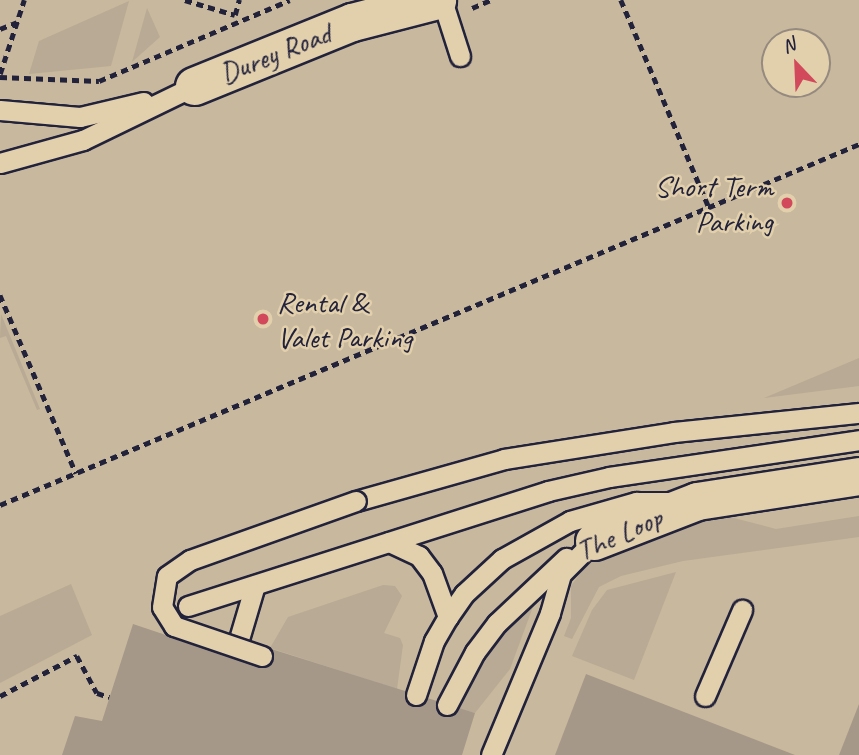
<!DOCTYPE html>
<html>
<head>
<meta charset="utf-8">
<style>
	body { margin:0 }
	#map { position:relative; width:859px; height:755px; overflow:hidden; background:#d7c6a6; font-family:Caveat,sans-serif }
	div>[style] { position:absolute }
	.built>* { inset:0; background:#c8b89d }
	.green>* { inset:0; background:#b8aa94 }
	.building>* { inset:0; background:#a59888 }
	.path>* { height:4.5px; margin-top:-2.25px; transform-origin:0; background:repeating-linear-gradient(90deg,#22223b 0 7px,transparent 0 12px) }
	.roads { filter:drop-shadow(2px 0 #22223b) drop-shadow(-2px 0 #22223b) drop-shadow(0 2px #22223b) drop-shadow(0 -2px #22223b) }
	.service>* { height:19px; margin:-9.5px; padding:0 9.5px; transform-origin:9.5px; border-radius:9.5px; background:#e2d0ad }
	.minor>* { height:37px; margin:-18.5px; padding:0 18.5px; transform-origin:18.5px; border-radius:18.5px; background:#e2d0ad }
	.bridges { filter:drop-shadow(2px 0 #22223b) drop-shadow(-2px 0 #22223b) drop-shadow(0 2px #22223b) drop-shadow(0 -2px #22223b) }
	.service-bridge>* { height:19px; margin:-9.5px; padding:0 9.5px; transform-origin:9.5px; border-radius:9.5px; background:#e2d0ad }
	.dots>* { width:19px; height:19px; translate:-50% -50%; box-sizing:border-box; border:4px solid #e2d0ad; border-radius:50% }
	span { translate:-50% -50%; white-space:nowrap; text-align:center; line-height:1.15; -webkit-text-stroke:5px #e2d0ad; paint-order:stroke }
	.street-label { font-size:30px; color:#22223b }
	.poi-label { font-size:30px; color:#22223b }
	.right { translate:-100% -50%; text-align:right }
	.left { translate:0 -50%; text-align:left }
	.north { position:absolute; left:761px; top:28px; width:70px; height:70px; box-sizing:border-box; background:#e2d0ad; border:2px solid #958a7f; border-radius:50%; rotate:337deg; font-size:19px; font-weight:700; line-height:28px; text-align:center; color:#22223b }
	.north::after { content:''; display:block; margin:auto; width:24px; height:32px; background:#d1495b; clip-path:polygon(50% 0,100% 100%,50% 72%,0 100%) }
</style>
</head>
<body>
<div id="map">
	<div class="built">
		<i style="clip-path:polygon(evenodd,0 0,859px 0,859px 755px,0 755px,0 0,775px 42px,817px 42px,817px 84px,775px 84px,775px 42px)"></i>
	</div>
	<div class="green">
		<i style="clip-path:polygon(129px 1px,111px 66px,29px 74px,39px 41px)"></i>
		<i style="clip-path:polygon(147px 8px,160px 37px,132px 62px)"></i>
		<i style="clip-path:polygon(1px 314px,40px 409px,37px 410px,6px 336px,0 338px)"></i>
		<i style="clip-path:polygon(859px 358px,859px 386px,764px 398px)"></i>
		<i style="clip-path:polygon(859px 516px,859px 537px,683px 561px,621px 576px,599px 587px,572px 639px,564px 636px,571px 618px,571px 586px,592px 557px,675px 525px,730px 517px,776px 529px)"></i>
		<i style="clip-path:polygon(676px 572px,634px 680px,572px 656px,592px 610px,607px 590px)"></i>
		<i style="clip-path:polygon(71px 584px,92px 635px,0 683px,0 616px)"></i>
		<i style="clip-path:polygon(383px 585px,395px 586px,402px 596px,384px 633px,400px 638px,403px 645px,397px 689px,270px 648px,288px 617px)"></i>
		<i style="clip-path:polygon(537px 596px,510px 669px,475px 713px,458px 708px,495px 643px)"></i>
	</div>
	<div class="building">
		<i style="clip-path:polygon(133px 624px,258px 666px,265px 647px,475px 713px,462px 755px,62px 755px,75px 716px,102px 721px)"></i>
		<i style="clip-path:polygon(586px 674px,795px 755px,555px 755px)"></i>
		<i style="clip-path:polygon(859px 704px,859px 755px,839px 755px)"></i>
	</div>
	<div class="path">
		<i style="left:185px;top:0;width:52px;rotate:16.7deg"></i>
		<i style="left:235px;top:15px;width:16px;rotate:-75deg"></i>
		<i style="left:621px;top:0;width:225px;rotate:67deg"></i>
		<i style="left:472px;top:8px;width:21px;rotate:-23deg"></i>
		<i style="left:0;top:29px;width:18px;rotate:-22deg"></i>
		<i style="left:0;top:74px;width:78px;rotate:-72deg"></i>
		<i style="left:0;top:77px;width:99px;rotate:2.3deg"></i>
		<i style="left:99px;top:81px;width:207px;rotate:-23deg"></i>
		<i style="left:0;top:295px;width:194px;rotate:66.9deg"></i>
		<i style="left:0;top:505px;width:932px;rotate:-22.79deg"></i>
		<i style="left:0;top:696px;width:87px;rotate:-27.5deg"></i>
		<i style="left:77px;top:656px;width:42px;rotate:61.6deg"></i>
		<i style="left:97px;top:693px;width:13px;rotate:18deg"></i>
	</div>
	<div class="roads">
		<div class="service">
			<i style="left:442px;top:0;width:59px;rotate:72.2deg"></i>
			<i style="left:0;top:110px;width:80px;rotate:5deg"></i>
			<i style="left:80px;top:117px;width:65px;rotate:-13.4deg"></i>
			<i style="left:0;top:163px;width:86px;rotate:-15.5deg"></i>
			<i style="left:83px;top:140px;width:123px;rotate:-25.9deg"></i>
			<i style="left:356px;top:501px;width:154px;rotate:-15.8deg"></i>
			<i style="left:504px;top:459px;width:172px;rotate:-9deg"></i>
			<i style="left:674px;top:432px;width:186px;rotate:-5.9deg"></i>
			<i style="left:389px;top:542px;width:33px;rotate:25deg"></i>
			<i style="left:419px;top:556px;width:21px;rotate:53deg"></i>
			<i style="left:432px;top:573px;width:47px;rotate:70deg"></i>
			<i style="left:188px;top:606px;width:378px;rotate:-17.7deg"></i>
			<i style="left:548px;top:491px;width:63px;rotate:-12.9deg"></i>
			<i style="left:609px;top:477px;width:253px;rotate:-8.4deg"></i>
			<i style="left:239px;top:639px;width:56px;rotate:-73.5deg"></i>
			<i style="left:416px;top:695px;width:57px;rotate:-71.6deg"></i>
			<i style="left:434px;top:641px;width:28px;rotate:-60deg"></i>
			<i style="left:448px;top:617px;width:28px;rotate:-55deg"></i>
			<i style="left:464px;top:594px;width:52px;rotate:-42.6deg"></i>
			<i style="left:502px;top:559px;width:78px;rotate:-29.2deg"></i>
			<i style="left:570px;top:521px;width:69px;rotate:-16.1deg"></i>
			<i style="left:636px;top:502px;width:32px"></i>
			<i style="left:705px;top:696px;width:94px;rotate:-66.7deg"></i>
			<i style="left:447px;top:705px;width:60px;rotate:-62.2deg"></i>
			<i style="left:475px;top:652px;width:36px;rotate:-53deg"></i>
			<i style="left:497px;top:623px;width:95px;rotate:-43.3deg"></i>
			<i style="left:491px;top:755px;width:154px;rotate:-67.4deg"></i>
			<i style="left:550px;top:613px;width:41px;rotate:-74.2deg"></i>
			<i style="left:561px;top:574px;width:47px;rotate:-45deg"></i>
		</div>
		<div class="minor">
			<i style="left:194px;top:86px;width:170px;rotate:-22.1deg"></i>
			<i style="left:352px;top:22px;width:88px;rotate:-14.5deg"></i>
			<i style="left:594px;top:541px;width:110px;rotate:-21.2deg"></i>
			<i style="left:697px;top:501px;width:164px;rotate:-8.8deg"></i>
		</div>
	</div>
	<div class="bridges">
		<div class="service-bridge">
			<i style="left:262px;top:656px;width:93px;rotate:-161.2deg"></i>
			<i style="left:174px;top:626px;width:22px;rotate:-122deg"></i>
			<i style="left:162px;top:607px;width:31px;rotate:-81deg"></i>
			<i style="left:167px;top:576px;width:28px;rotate:-35deg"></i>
			<i style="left:190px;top:560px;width:176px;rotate:-19.6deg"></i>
		</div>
	</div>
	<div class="dots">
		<i style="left:787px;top:203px;background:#d1495b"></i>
		<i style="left:263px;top:319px;background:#d1495b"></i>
	</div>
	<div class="street-label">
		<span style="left:275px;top:53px;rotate:-22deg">Durey Road</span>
		<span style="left:619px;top:534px;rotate:-24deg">The Loop</span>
	</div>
	<div class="poi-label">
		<span class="right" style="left:773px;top:203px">Short Term<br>Parking</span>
		<span class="left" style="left:277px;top:319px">Rental &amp;<br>Valet Parking</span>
	</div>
	<div class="north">N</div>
</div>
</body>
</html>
